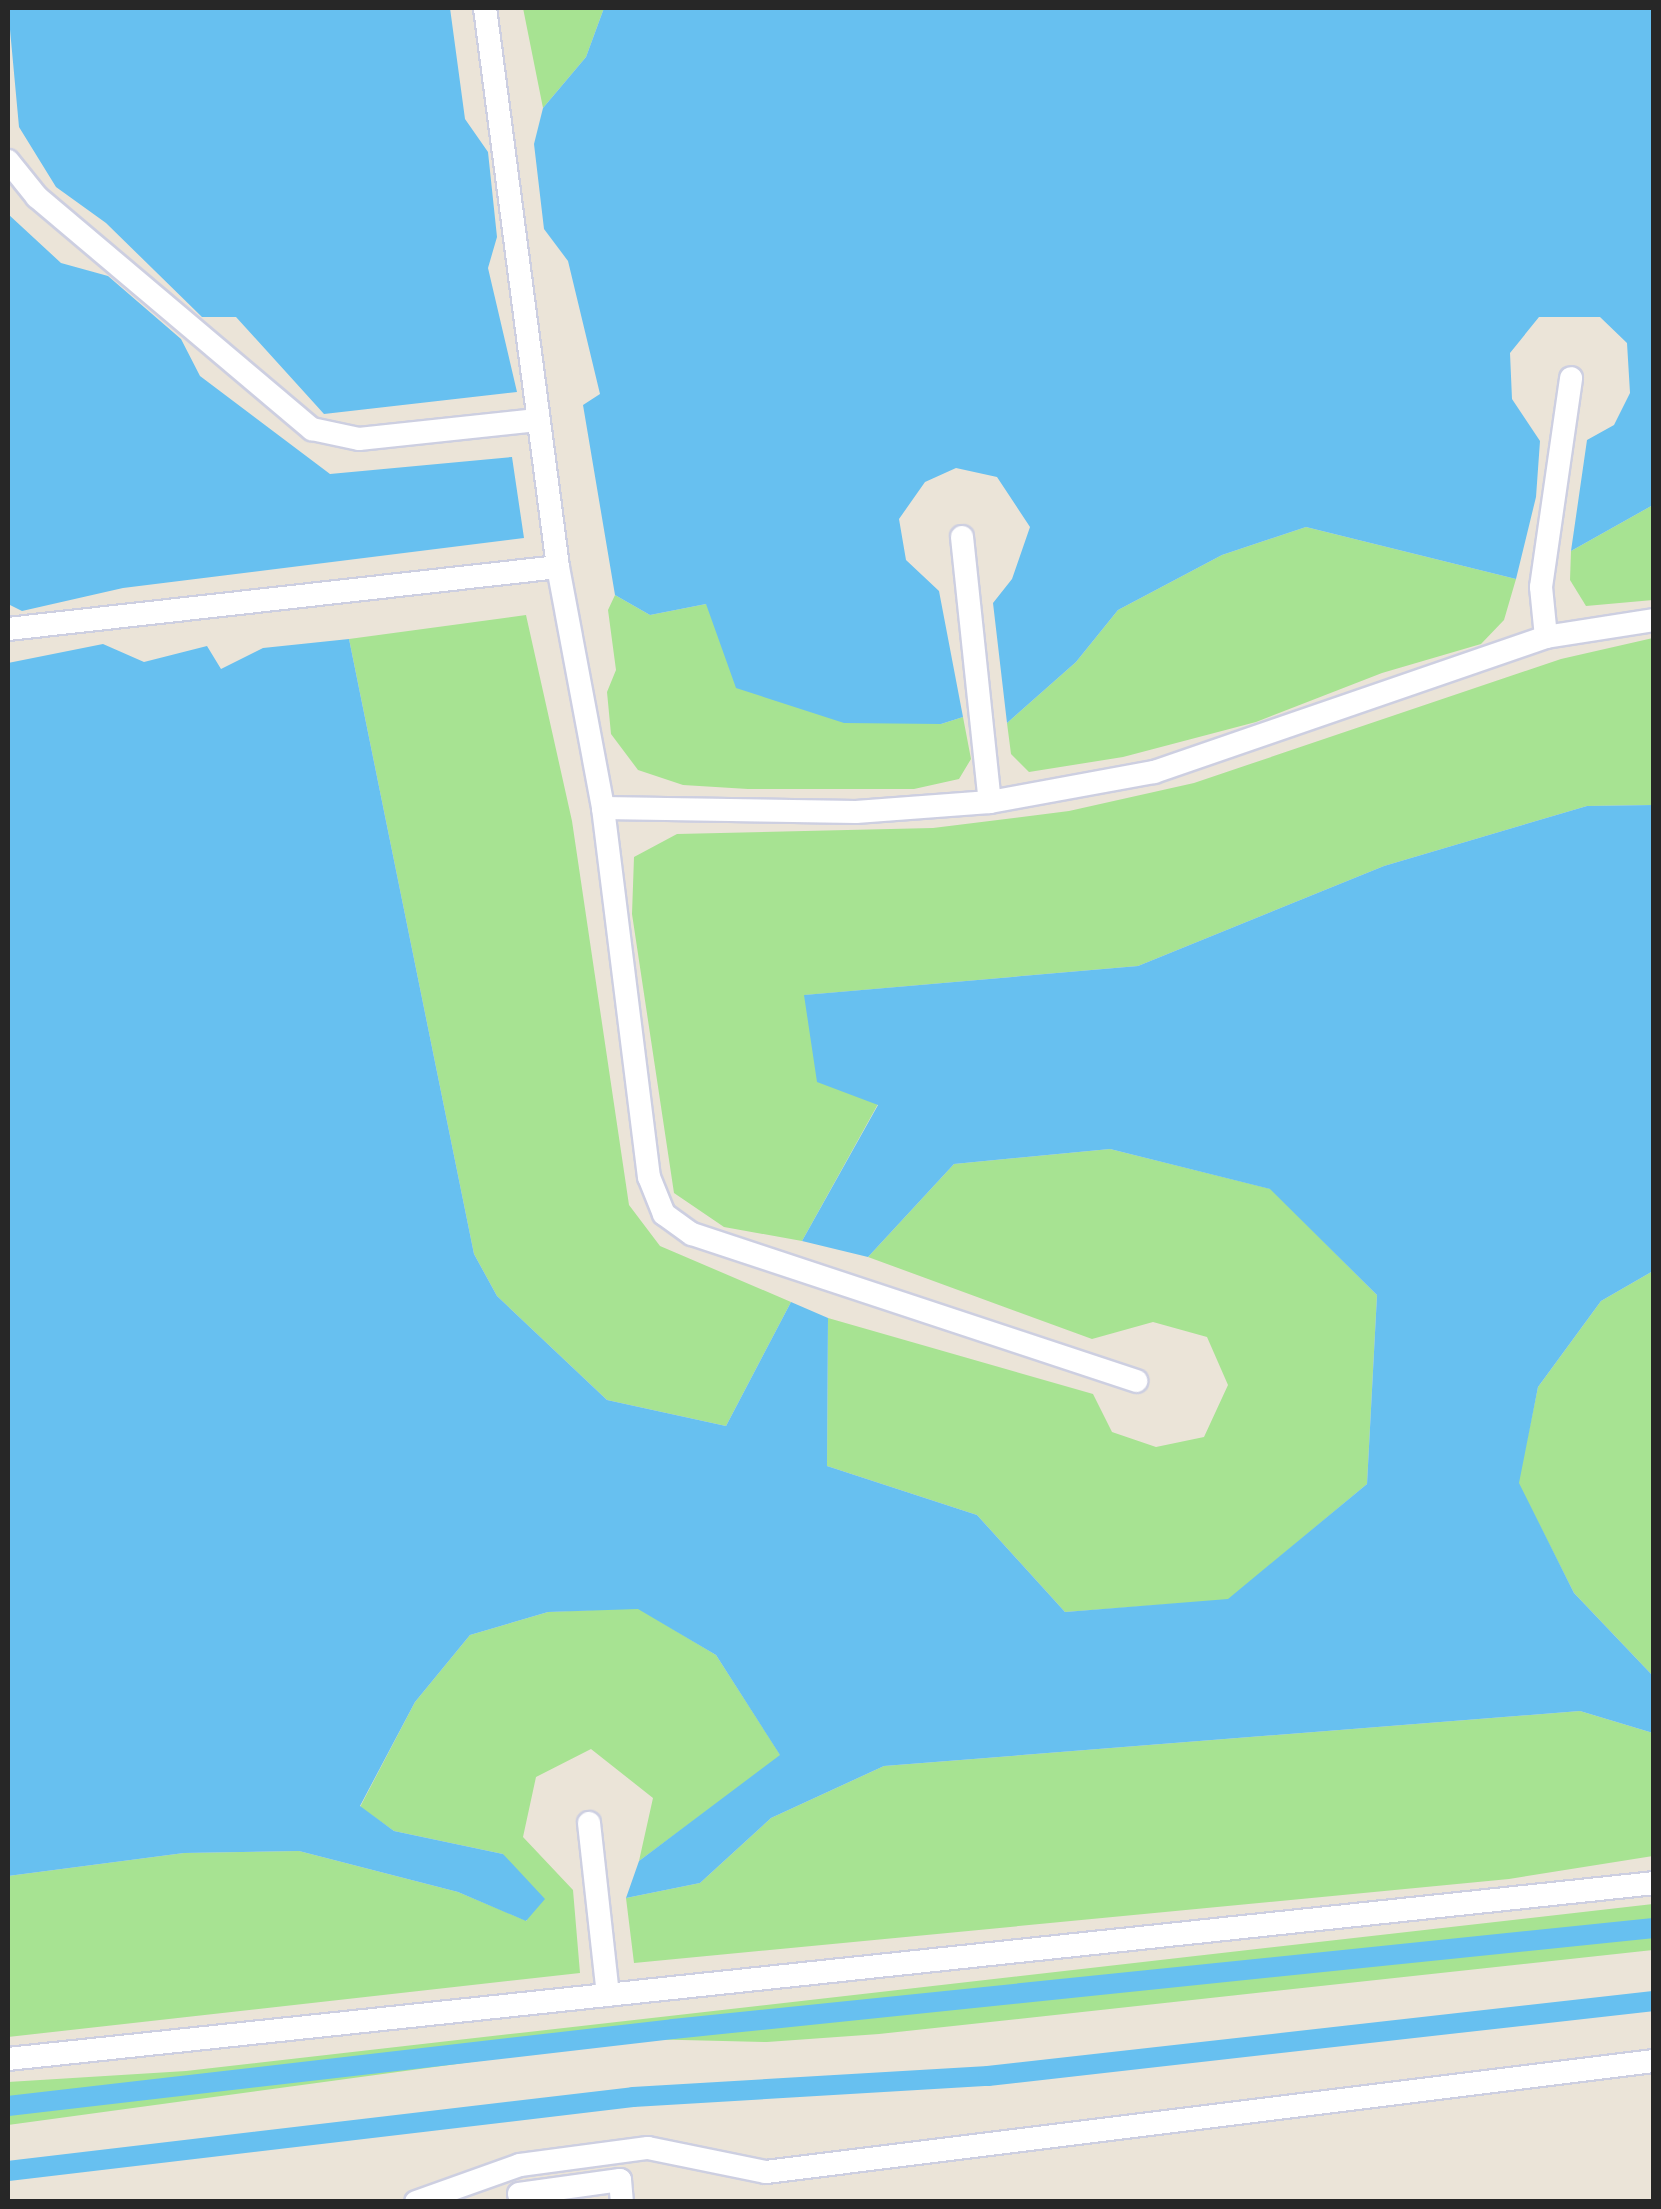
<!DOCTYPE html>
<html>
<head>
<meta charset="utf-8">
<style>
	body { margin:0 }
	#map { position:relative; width:1661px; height:2209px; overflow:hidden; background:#ebe4d8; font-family:Helvetica,sans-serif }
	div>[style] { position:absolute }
	.green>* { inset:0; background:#a7e392 }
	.water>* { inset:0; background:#67c0f0 }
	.canal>* { height:20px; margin:-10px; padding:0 10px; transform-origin:10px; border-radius:10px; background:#67c0f0 }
	.roads { filter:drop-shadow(2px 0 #cdcfe1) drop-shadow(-2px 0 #cdcfe1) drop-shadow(0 2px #cdcfe1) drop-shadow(0 -2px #cdcfe1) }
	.minor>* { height:22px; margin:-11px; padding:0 11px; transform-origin:11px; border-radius:11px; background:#fff }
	span { translate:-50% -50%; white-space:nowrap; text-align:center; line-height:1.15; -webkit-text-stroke:10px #fff; paint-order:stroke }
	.frame { position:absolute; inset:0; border:10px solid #272727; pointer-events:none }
</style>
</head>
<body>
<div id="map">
	<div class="green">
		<i style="clip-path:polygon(523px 8px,604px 8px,586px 57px,543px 108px)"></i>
		<i style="clip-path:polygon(1653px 505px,1653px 600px,1586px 606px,1570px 580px,1571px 551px)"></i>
		<i style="clip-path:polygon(1306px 527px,1516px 579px,1504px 620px,1481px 644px,1382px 673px,1256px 722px,1123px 757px,1029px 772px,1011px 754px,1007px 723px,1076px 662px,1118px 610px,1222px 555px)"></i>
		<i style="clip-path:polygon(615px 595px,650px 615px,706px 604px,941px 724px,963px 717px,971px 759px,959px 779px,914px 789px,748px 789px,683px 785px,638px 770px,611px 734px,607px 692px,616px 670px,608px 610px)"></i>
		<i style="clip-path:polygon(526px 615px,572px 821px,629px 1205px,660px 1246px,791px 1302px,726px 1426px,607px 1400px,497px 1296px,474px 1254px,349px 639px)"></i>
		<i style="clip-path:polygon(1653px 638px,1653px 805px,1587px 806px,1384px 866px,1138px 966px,805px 995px,878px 1104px,802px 1241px,724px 1227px,674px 1193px,632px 914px,634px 857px,677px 834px,933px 828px,1069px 811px,1194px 783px,1561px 659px)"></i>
		<i style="clip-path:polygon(1110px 1149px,1271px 1189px,1377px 1295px,1367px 1484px,1228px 1600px,1065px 1612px,977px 1515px,827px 1466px,828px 1318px,1093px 1394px,1112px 1432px,1156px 1447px,1204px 1437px,1228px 1385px,1207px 1337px,1153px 1322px,1092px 1339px,868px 1257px,954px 1164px)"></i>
		<i style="clip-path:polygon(1653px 1271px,1653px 1676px,1574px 1593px,1518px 1483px,1538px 1387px,1601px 1301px)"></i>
		<i style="clip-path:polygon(638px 1608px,716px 1655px,781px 1756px,639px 1861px,653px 1798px,591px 1749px,536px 1777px,523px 1837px,573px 1890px,580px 1973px,8px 2037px,8px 1876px,184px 1853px,299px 1851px,458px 1892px,527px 1921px,503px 1854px,394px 1831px,360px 1807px,415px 1702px,470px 1635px,548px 1612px)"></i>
		<i style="clip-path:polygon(1580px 1711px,1653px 1733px,1653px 1856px,1509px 1879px,634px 1963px,626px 1898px,700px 1883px,771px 1818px,884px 1766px)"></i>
		<i style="clip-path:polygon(1653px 1904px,1653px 1950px,879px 2034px,767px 2042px,641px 2039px,8px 2125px,8px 2082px,186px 2071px)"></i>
	</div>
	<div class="water">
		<i style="clip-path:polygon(8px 8px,450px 8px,465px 119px,488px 152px,497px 237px,488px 268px,517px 392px,324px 414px,236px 317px,202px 317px,106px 223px,56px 187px,19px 127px)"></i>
		<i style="clip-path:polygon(604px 8px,1653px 8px,1653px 505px,1571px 551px,1587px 440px,1614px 425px,1630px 393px,1627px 343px,1600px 317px,1539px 317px,1510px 353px,1512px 399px,1540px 441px,1536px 497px,1516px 579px,1306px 527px,1222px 555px,1118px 610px,1076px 662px,1007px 723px,993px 603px,1012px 579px,1030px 527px,997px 477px,956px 468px,925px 482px,899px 519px,906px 560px,939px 591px,963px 717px,941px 724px,844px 723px,736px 688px,706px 604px,650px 615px,615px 595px,583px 405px,600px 394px,568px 261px,544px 229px,534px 144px,543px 108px,586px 57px)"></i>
		<i style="clip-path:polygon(8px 214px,61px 263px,108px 276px,181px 339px,200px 376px,330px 474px,512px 457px,524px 538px,123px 588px,22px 611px,8px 604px)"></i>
		<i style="clip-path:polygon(349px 639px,474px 1254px,497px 1296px,607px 1400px,726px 1426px,791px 1302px,828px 1318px,827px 1466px,977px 1515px,1065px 1612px,1228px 1599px,1367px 1484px,1377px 1295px,1270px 1189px,1110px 1149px,954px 1164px,868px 1257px,802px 1241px,878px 1105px,817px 1082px,804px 995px,1138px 966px,1384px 866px,1587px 806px,1653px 805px,1653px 1271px,1601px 1301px,1538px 1387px,1519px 1483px,1574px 1593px,1653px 1676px,1653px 1733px,1580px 1711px,884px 1766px,771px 1818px,700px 1883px,626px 1898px,639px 1861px,780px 1755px,716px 1655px,638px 1609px,548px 1612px,470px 1635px,415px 1702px,360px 1806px,394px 1831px,503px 1854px,545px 1899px,526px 1921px,458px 1892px,299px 1851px,184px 1853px,8px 1876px,8px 663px,103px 644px,144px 662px,207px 646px,221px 669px,263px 648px)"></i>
	</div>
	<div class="canal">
		<i style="left:8px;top:2106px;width:669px;rotate:-6.6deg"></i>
		<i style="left:673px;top:2029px;width:986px;rotate:-5.88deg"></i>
		<i style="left:8px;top:2171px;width:629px;rotate:-6.75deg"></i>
		<i style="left:633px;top:2097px;width:356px;rotate:-3.4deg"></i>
		<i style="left:988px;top:2076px;width:670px;rotate:-6.43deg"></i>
	</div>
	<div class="roads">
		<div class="minor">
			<i style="left:485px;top:8px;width:564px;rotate:82.56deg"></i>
			<i style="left:558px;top:567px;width:245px;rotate:79.4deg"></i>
			<i style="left:603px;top:808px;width:372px;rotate:82.9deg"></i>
			<i style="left:649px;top:1177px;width:40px;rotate:68deg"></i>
			<i style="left:664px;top:1214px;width:34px;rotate:36deg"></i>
			<i style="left:692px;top:1234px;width:468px;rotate:18.3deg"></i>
			<i style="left:8px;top:161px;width:46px;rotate:51.1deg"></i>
			<i style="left:37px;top:197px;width:360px;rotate:40.2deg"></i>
			<i style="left:312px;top:429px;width:48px;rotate:12deg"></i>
			<i style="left:359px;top:439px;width:179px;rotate:-6.1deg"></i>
			<i style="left:962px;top:537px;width:266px;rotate:84deg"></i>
			<i style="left:8px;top:629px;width:553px;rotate:-6.43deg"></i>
			<i style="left:1546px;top:637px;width:50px;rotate:-95.7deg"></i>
			<i style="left:1541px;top:587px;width:211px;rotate:-81.8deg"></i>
			<i style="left:603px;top:808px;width:253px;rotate:0.9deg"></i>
			<i style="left:856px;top:812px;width:134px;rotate:-4.3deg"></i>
			<i style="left:990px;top:802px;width:167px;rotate:-10.4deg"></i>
			<i style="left:1154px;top:772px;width:415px;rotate:-19deg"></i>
			<i style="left:1546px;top:637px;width:109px;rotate:-8.9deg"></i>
			<i style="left:589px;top:1823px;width:173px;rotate:83.7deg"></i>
			<i style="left:8px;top:2059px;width:1655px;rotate:-6.1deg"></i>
			<i style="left:519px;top:2194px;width:102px;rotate:-7.9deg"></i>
			<i style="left:620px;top:2180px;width:22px;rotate:85deg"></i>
			<i style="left:416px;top:2202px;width:110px;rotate:-19.6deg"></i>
			<i style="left:520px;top:2165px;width:129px;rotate:-7.6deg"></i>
			<i style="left:648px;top:2148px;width:120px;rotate:11.5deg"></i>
			<i style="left:766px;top:2172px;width:895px;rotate:-7.13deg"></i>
		</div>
	</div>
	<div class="frame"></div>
</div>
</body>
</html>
